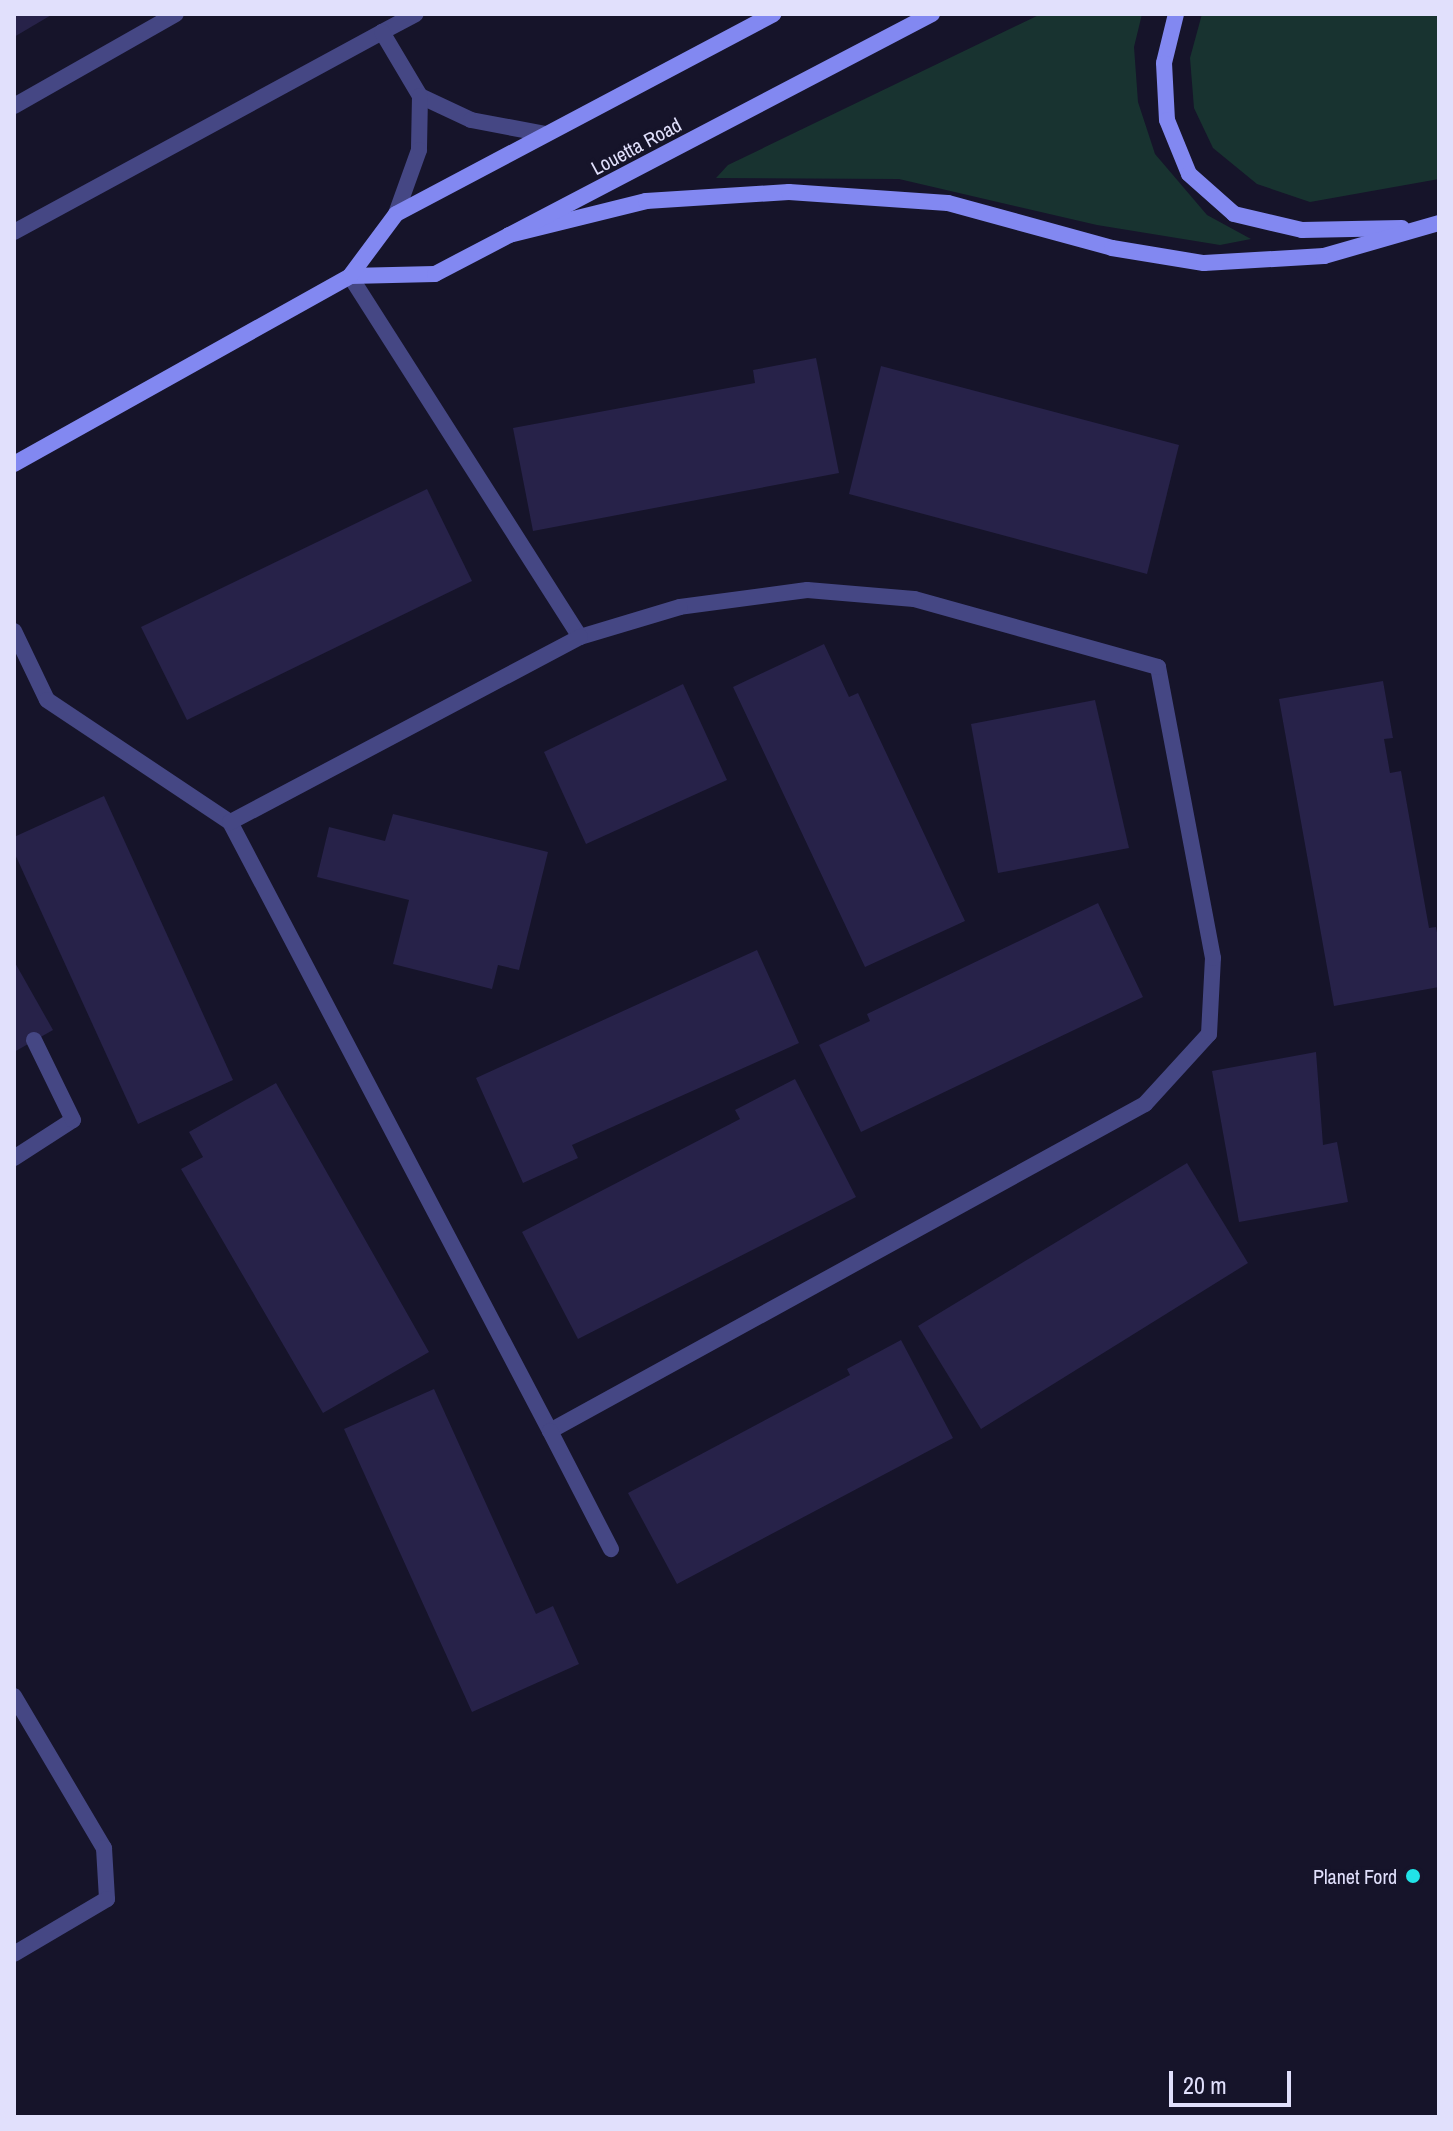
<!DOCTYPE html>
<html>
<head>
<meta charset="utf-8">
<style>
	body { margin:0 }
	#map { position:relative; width:1453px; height:2131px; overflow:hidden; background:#16142a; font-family:"Archivo Narrow",sans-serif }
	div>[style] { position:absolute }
	.green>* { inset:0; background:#183330 }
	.building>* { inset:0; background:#272249 }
	.service>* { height:16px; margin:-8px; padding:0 8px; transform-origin:8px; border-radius:8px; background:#454784 }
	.secondary>* { height:16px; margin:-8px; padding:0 8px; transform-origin:8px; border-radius:8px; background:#8288f1 }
	.dots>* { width:22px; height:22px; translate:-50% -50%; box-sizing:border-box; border:4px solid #16142a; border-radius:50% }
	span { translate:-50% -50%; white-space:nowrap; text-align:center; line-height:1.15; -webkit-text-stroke:7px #16142a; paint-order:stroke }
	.street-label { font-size:20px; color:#e1e0fc }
	.poi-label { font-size:20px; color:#e1e0fc }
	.right { translate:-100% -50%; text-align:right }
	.frame { position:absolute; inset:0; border:16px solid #e1e0fc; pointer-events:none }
	.scale { position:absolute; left:1169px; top:2071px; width:122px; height:36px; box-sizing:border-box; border:4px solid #e1e0fc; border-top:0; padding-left:10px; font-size:24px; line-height:28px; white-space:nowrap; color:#e1e0fc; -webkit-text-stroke:6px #16142a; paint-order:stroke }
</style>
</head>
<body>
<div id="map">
	<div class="green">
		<i style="clip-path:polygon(1041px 14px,1142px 14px,1134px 47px,1138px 102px,1155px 154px,1207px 215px,1251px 239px,1220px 245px,1097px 225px,899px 179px,716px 178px,728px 165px)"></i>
		<i style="clip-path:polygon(1202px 14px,1439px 14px,1439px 179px,1310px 202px,1257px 184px,1213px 148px,1194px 108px,1190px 58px)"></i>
	</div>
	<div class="building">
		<i style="clip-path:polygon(14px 14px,53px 14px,14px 37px)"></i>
		<i style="clip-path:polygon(816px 358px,839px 473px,533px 531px,513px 428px,755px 383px,753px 370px)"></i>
		<i style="clip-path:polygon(881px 366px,1179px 445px,1147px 574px,849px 494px)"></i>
		<i style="clip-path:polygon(427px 489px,472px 581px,187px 720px,141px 627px)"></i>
		<i style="clip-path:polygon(824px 644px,849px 697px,858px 693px,965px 921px,865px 967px,733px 687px)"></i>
		<i style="clip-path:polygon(1383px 681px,1393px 738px,1384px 739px,1390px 773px,1401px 771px,1429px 928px,1436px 927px,1439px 944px,1439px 987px,1334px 1006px,1279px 699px)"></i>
		<i style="clip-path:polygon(683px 684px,727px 780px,586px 844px,544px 752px)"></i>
		<i style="clip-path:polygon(1095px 700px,1129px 848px,998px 873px,971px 724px)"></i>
		<i style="clip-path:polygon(104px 796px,233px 1080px,138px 1124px,14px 852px,14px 837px)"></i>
		<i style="clip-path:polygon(393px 814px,548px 852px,519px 970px,498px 965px,492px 989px,393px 964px,409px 900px,317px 877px,329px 827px,385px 841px)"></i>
		<i style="clip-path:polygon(1098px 903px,1143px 997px,861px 1132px,819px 1045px,870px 1021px,867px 1014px)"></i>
		<i style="clip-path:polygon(757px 950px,799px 1043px,572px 1145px,578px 1158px,523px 1183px,476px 1078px)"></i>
		<i style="clip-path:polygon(14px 961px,53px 1030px,14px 1052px)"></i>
		<i style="clip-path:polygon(1316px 1052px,1323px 1145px,1337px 1142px,1348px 1202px,1239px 1222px,1212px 1071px)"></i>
		<i style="clip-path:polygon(795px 1079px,856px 1197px,578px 1339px,522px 1232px,740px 1119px,735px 1110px)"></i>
		<i style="clip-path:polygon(276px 1083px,429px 1352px,323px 1413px,181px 1169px,203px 1157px,189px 1132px)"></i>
		<i style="clip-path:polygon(1187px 1163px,1248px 1263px,981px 1429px,918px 1326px)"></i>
		<i style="clip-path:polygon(901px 1340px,953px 1438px,677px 1584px,628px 1493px,850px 1375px,847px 1369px)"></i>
		<i style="clip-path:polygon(434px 1389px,536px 1614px,553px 1606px,579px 1664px,472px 1712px,344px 1429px)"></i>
	</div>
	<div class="service">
		<i style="left:382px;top:32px;width:38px;rotate:-28deg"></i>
		<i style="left:420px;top:96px;width:56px;rotate:25.2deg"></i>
		<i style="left:471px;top:120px;width:75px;rotate:10.7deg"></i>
		<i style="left:14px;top:106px;width:186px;rotate:-29.6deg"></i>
		<i style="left:14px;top:232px;width:419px;rotate:-28.5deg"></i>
		<i style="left:382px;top:32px;width:74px;rotate:59.3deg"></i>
		<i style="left:420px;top:96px;width:54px;rotate:91.1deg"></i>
		<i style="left:419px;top:150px;width:68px;rotate:109.8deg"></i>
		<i style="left:350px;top:276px;width:428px;rotate:57.5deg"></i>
		<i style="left:14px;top:631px;width:76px;rotate:64.4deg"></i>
		<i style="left:47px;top:700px;width:220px;rotate:33.7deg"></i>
		<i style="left:230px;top:822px;width:688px;rotate:62.28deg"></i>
		<i style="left:550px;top:1431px;width:679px;rotate:-28.79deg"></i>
		<i style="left:1145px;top:1104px;width:95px;rotate:-47.6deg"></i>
		<i style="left:1209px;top:1034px;width:76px;rotate:-87deg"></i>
		<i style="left:1213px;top:958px;width:296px;rotate:-100.7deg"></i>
		<i style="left:1158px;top:667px;width:253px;rotate:-164.4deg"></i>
		<i style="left:914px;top:599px;width:107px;rotate:-175.2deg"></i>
		<i style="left:807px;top:590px;width:128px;rotate:172.4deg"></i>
		<i style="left:680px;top:607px;width:104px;rotate:163.3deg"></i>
		<i style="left:580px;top:637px;width:396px;rotate:152.1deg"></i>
		<i style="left:14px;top:1158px;width:70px;rotate:-32.8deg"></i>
		<i style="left:73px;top:1120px;width:89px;rotate:-116deg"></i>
		<i style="left:550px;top:1431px;width:133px;rotate:62.7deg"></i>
		<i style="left:14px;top:1696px;width:177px;rotate:59.4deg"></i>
		<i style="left:104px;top:1848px;width:51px;rotate:86.6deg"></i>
		<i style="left:107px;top:1899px;width:108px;rotate:149.4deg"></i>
	</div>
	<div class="secondary">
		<i style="left:1176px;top:14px;width:50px;rotate:103.8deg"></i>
		<i style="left:1164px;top:63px;width:57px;rotate:87deg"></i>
		<i style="left:1167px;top:120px;width:58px;rotate:67.8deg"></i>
		<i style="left:1189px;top:174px;width:60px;rotate:41.6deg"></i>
		<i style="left:1234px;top:214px;width:70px;rotate:13.2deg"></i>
		<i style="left:1302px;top:230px;width:100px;rotate:-1.1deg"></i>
		<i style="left:509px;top:235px;width:141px;rotate:-13.9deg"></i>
		<i style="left:646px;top:201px;width:143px;rotate:-3.6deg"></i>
		<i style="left:789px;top:192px;width:159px;rotate:4deg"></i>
		<i style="left:948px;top:203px;width:170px;rotate:15.3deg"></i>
		<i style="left:1112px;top:248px;width:93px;rotate:9.3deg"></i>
		<i style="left:1204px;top:263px;width:120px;rotate:-3.3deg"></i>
		<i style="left:1324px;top:256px;width:120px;rotate:-16deg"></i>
		<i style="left:350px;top:276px;width:85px;rotate:-1.3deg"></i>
		<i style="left:435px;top:274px;width:561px;rotate:-27.62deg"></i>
		<i style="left:14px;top:464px;width:385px;rotate:-29.2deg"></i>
		<i style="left:350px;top:276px;width:77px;rotate:-53.4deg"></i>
		<i style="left:396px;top:214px;width:427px;rotate:-27.9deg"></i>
	</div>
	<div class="dots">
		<i style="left:1413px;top:1876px;background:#21e3e7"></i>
	</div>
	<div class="street-label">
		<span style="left:636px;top:146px;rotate:-28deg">Louetta Road</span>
	</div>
	<div class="poi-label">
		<span class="right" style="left:1397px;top:1876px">Planet Ford</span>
	</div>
	<div class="frame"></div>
	<div class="scale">20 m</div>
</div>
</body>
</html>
